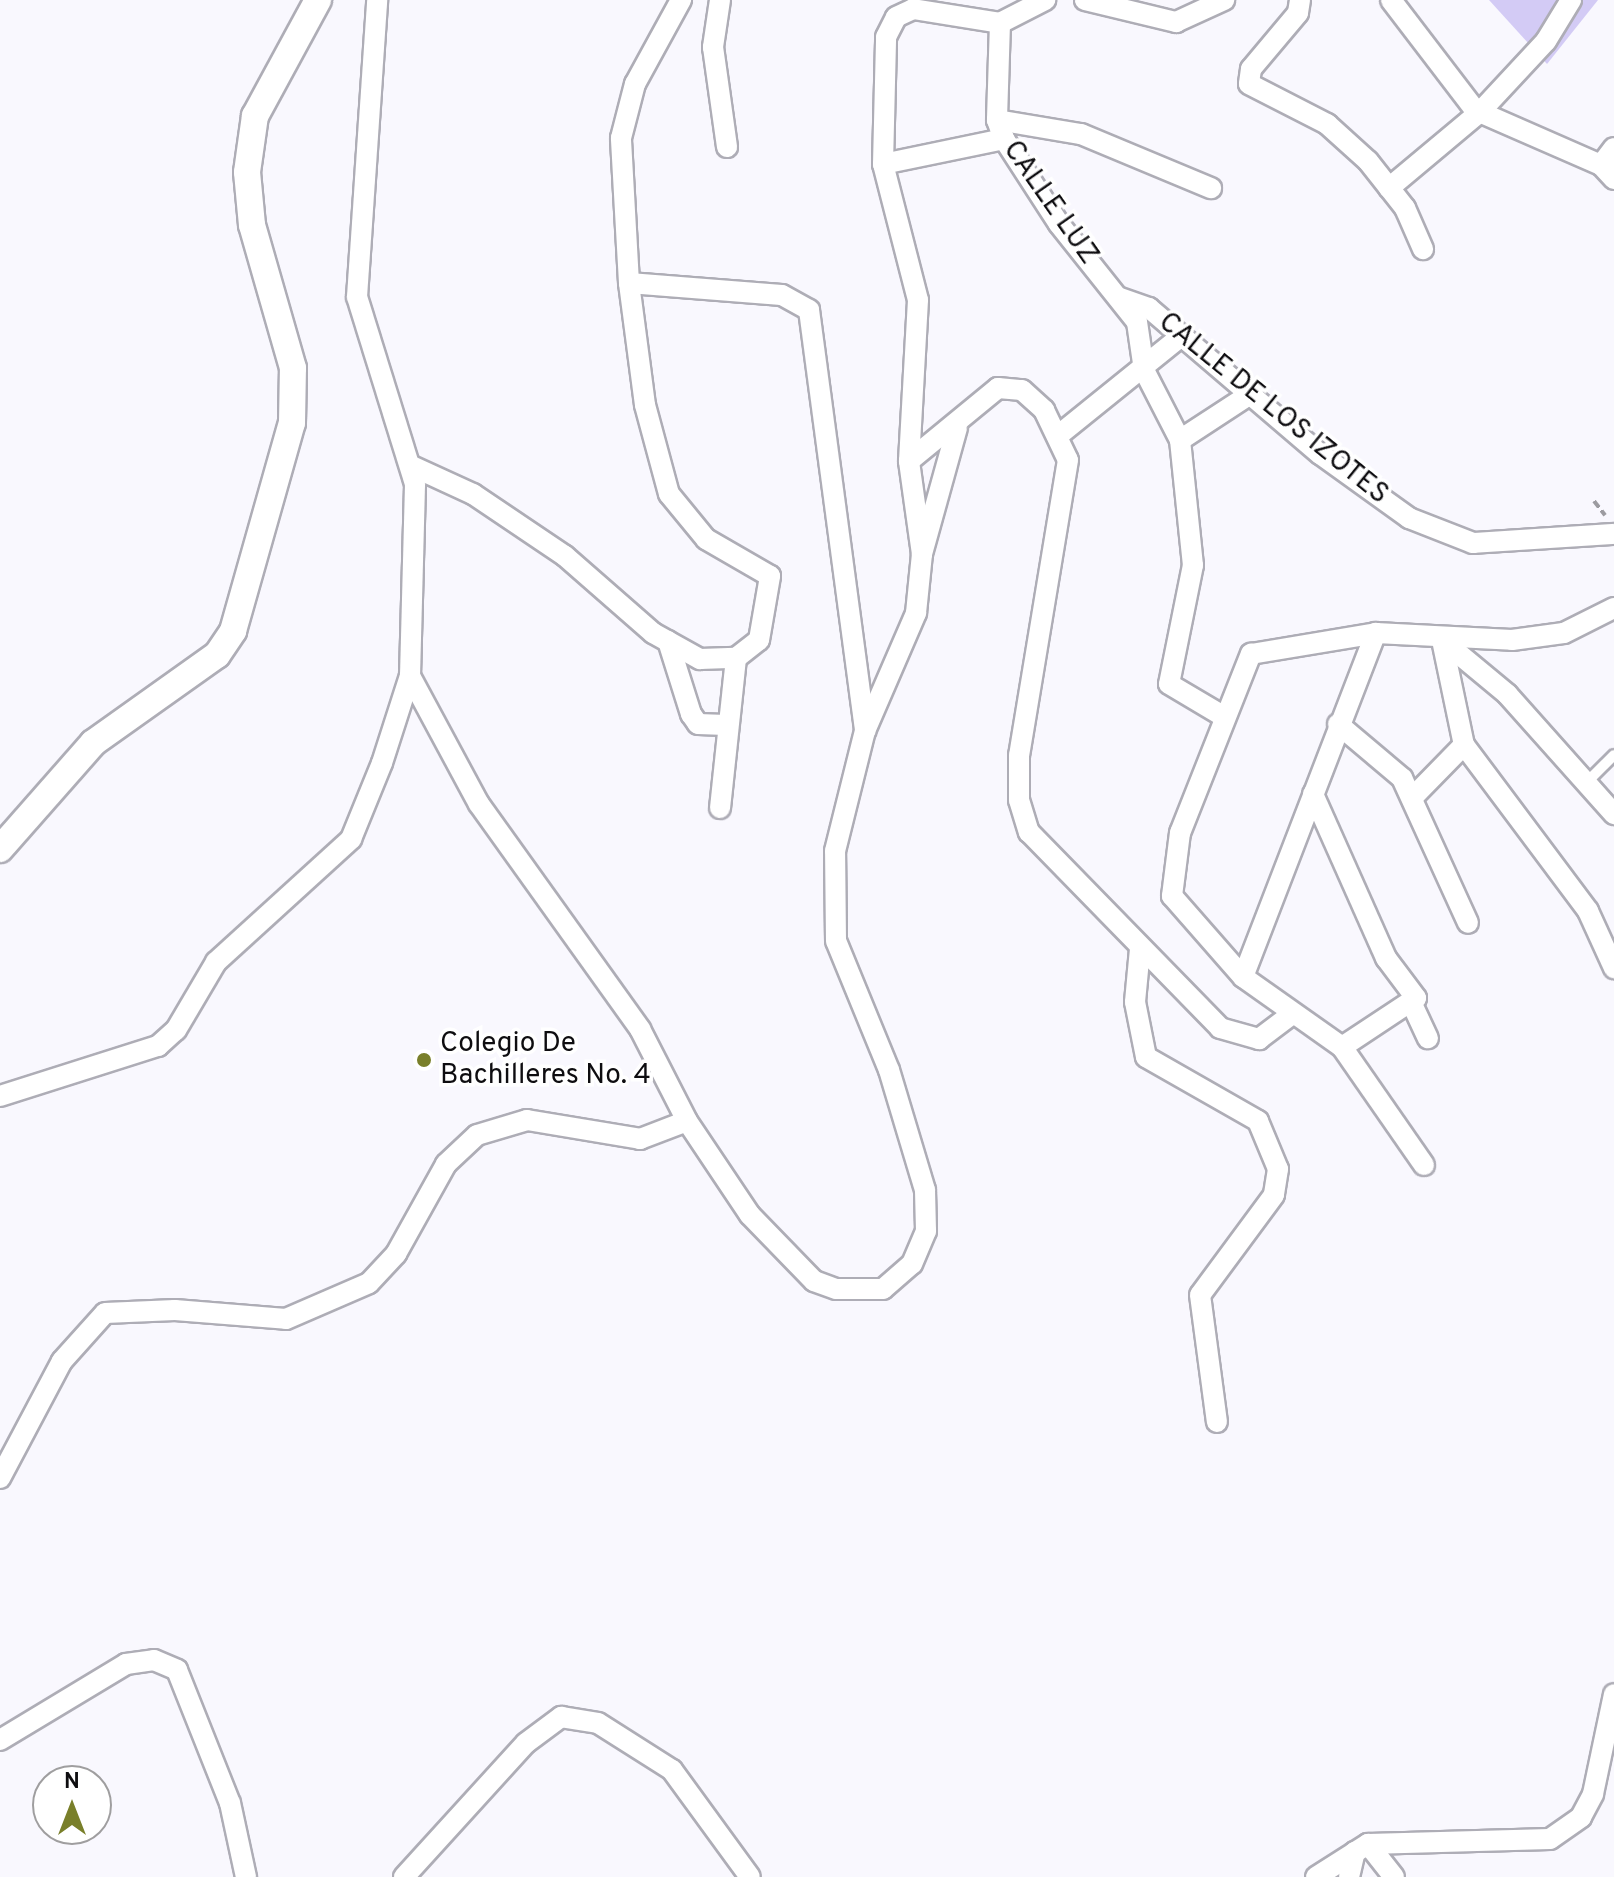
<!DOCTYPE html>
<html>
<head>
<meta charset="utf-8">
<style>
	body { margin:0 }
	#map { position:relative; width:1614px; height:1877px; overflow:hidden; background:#f9f8fe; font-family:Overpass,sans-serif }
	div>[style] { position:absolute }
	.green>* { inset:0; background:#d3cbf5 }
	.path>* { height:4px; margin-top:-2px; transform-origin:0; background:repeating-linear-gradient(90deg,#9c9ba0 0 8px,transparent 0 12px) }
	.roads { filter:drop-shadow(2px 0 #aeadb6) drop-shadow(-2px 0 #aeadb6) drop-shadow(0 2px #aeadb6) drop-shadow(0 -2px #aeadb6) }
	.lane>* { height:10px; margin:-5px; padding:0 5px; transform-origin:5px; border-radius:5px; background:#fff }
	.street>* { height:20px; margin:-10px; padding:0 10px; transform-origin:10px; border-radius:10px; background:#fff }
	.secondary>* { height:26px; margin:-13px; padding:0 13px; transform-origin:13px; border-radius:13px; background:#fff }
	.dots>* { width:22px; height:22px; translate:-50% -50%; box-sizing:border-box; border:4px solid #fff; border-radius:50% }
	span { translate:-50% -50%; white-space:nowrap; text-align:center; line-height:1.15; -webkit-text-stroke:7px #fff; paint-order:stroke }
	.street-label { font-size:28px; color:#0e0d10 }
	.poi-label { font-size:28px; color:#0e0d10 }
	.left { translate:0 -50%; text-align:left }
	.north { position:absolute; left:32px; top:1765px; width:80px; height:80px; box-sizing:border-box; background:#fff; border:2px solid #9f9e9f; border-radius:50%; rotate:0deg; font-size:22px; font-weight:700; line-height:32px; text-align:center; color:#0e0d10 }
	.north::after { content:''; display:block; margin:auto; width:28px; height:36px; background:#797f2a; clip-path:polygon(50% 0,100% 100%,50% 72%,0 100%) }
</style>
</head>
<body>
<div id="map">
	<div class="green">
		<i style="clip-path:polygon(1489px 0,1598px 0,1547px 64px)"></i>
	</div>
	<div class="path">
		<i style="left:1594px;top:501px;width:18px;rotate:52deg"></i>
	</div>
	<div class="roads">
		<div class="lane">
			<i style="left:1589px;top:780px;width:35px;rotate:-45deg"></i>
		</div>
		<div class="street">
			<i style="left:720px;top:0;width:48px;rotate:98.5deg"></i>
			<i style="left:713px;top:47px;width:101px;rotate:82deg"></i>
			<i style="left:1085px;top:0;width:94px;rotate:13.6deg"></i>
			<i style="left:1176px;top:22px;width:53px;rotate:-24.6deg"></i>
			<i style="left:1300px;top:0;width:13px;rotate:99deg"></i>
			<i style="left:1298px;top:13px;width:73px;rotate:130deg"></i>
			<i style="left:1251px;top:69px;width:15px;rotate:98deg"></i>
			<i style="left:1249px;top:84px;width:88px;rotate:27.1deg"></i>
			<i style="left:1327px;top:124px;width:55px;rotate:42.1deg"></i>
			<i style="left:1368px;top:161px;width:60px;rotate:51.8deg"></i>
			<i style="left:1405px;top:208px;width:45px;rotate:66.3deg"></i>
			<i style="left:1391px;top:0;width:138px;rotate:52.6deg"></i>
			<i style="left:1475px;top:110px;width:137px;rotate:23.6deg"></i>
			<i style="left:1601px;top:165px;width:19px;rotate:47deg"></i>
			<i style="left:1000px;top:23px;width:97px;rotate:91.8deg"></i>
			<i style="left:997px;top:120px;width:20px;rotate:70deg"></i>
			<i style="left:1004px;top:139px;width:101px;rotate:57.1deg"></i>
			<i style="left:1059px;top:224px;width:125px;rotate:51.5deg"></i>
			<i style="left:1137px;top:322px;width:49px;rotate:81.7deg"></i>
			<i style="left:1144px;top:370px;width:79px;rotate:62.8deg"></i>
			<i style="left:1180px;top:440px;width:126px;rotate:84.1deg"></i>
			<i style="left:1193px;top:565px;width:121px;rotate:101.4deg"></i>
			<i style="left:1169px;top:684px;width:63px;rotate:30.7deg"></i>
			<i style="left:997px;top:120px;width:85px;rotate:9.5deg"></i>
			<i style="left:1081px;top:134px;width:141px;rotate:22.6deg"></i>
			<i style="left:883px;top:164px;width:124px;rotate:-11.7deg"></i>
			<i style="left:1601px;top:165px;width:21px;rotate:-53deg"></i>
			<i style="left:1389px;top:188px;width:119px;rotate:-39.9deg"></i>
			<i style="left:1480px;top:112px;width:97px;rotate:-47.1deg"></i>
			<i style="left:1546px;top:41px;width:48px;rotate:-58.6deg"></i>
			<i style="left:629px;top:283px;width:153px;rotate:4.5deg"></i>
			<i style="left:782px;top:295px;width:31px;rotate:29deg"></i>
			<i style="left:809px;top:310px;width:425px;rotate:82.4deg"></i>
			<i style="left:1120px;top:298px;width:31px;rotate:19deg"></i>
			<i style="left:1149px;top:308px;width:225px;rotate:40.5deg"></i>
			<i style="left:1320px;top:454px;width:110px;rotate:35.7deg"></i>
			<i style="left:1409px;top:518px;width:69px;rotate:21.3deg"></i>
			<i style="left:1473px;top:543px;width:141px;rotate:-3.7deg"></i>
			<i style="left:1060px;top:434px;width:154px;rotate:-38.9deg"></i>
			<i style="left:1180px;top:440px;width:82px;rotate:-33.1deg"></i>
			<i style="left:909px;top:461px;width:115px;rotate:-39.4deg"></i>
			<i style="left:998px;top:388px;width:24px;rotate:5deg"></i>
			<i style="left:1022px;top:390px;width:30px;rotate:42deg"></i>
			<i style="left:1044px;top:410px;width:55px;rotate:64.4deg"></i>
			<i style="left:1068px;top:460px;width:299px;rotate:99.4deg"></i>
			<i style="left:1019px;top:755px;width:45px;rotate:90deg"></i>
			<i style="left:1019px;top:800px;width:34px;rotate:73deg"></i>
			<i style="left:1029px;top:832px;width:274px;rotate:45.7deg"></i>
			<i style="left:1220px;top:1028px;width:41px;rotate:15.8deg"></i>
			<i style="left:1259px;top:1039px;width:39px;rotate:-37deg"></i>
			<i style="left:414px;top:467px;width:65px;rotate:24.6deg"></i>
			<i style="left:473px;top:494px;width:111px;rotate:34deg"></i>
			<i style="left:565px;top:556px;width:117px;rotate:41.2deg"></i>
			<i style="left:653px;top:633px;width:54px;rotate:29deg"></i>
			<i style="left:700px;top:659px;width:36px;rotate:-2deg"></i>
			<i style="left:736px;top:658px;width:29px;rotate:-38deg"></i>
			<i style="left:759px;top:640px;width:65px;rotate:-80.2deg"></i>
			<i style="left:770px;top:576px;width:74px;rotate:-150deg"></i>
			<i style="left:706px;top:539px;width:58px;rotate:-129.4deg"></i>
			<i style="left:669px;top:494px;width:92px;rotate:-105.1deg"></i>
			<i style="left:645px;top:405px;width:123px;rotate:-97.5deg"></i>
			<i style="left:629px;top:283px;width:145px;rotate:-93.2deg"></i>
			<i style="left:621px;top:138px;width:56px;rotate:-75.5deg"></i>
			<i style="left:635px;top:84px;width:96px;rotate:-61.3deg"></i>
			<i style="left:922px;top:554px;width:94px;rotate:-98deg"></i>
			<i style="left:909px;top:461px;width:161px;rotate:-86.8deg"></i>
			<i style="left:918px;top:300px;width:140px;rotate:-104.4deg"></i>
			<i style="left:883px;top:164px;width:127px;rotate:-88.6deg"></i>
			<i style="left:886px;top:37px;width:22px;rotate:-63deg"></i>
			<i style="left:896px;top:17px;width:19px;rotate:-25deg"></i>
			<i style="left:913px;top:9px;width:88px;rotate:9.1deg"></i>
			<i style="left:1000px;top:23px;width:51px;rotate:-27.1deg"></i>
			<i style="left:1442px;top:640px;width:107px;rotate:78.2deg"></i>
			<i style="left:1464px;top:745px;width:207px;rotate:53.2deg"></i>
			<i style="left:1588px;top:911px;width:63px;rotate:65.5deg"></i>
			<i style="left:1442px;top:640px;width:85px;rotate:39.7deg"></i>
			<i style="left:1507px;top:694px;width:161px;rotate:48.3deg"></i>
			<i style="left:668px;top:641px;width:77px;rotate:72.5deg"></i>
			<i style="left:691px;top:714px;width:12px;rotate:55deg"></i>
			<i style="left:698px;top:724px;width:28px;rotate:2deg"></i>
			<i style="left:410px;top:676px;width:145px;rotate:61.7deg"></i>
			<i style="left:479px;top:804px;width:277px;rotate:54.4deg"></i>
			<i style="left:640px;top:1029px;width:103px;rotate:62.9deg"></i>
			<i style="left:687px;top:1121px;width:113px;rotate:56.2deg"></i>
			<i style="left:750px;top:1215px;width:92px;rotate:45.9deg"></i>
			<i style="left:814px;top:1281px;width:23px;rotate:20deg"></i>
			<i style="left:836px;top:1289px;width:47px"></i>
			<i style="left:883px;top:1289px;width:38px;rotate:-41deg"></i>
			<i style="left:912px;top:1264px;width:36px;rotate:-67deg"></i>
			<i style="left:926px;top:1231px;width:41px;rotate:-91.4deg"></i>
			<i style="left:925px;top:1190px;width:125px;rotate:-106.7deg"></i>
			<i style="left:889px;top:1070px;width:139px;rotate:-112.3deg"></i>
			<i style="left:836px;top:941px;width:90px;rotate:-90.6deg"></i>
			<i style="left:835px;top:851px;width:124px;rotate:-76deg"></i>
			<i style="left:865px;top:731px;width:129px;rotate:-66.6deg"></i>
			<i style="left:916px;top:613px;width:59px;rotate:-84.2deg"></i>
			<i style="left:922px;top:554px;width:131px;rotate:-74.5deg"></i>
			<i style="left:1338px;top:724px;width:84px;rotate:40.2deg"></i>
			<i style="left:1402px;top:778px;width:159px;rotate:65.5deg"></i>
			<i style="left:1313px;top:794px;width:180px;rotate:66deg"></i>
			<i style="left:1386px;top:958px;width:50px;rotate:53.1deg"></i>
			<i style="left:1416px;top:998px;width:89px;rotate:146.5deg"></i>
			<i style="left:1413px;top:797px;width:73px;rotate:-45.6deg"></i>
			<i style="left:720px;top:808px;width:151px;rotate:-83.9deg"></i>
			<i style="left:1140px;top:949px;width:53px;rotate:95.4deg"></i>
			<i style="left:1135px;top:1002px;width:56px;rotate:78.7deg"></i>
			<i style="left:1146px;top:1057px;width:129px;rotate:29.7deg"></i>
			<i style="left:1258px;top:1121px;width:52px;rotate:67.4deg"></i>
			<i style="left:1278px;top:1169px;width:26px;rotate:99deg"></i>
			<i style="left:1274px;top:1195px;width:124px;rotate:126.5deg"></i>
			<i style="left:1200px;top:1295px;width:128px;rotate:82.4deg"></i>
			<i style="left:1243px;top:977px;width:369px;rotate:-68.9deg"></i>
			<i style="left:1411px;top:1002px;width:40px;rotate:65deg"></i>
			<i style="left:0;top:1096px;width:166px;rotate:-17.6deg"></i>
			<i style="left:158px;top:1046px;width:24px;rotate:-42deg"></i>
			<i style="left:176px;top:1030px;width:79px;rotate:-59.5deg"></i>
			<i style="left:216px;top:962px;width:183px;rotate:-42.3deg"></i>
			<i style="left:351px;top:839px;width:82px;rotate:-67.8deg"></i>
			<i style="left:382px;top:763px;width:91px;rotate:-72.2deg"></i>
			<i style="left:410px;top:676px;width:192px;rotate:-88.5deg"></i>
			<i style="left:415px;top:484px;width:196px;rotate:-107.2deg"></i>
			<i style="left:357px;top:297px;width:298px;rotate:-86.1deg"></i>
			<i style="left:1424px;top:1165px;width:144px;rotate:-124.8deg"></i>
			<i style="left:1342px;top:1047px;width:121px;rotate:-144.7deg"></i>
			<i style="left:1243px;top:977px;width:108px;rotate:-131.2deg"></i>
			<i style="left:1172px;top:896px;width:64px;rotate:-82.8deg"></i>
			<i style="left:1180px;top:833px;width:193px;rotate:-68.4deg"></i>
			<i style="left:1251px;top:654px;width:127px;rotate:-9.5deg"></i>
			<i style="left:1376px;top:633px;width:136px;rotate:2.9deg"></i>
			<i style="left:1512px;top:640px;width:52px;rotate:-7.7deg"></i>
			<i style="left:1564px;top:633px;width:56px;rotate:-26.6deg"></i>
			<i style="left:0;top:1478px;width:132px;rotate:-62.1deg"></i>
			<i style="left:62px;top:1361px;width:64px;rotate:-48.1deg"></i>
			<i style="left:105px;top:1313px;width:70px;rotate:-2.5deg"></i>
			<i style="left:175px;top:1310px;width:111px;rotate:4.6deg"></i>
			<i style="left:286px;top:1319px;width:90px;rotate:-23.4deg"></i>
			<i style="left:369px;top:1283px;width:40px;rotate:-47deg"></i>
			<i style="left:396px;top:1254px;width:103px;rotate:-60.9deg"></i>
			<i style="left:446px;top:1164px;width:42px;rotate:-43.1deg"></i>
			<i style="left:477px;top:1135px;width:52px;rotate:-16.7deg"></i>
			<i style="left:527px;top:1120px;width:115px;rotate:9.5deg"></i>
			<i style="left:640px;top:1139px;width:50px;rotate:-21deg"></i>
			<i style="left:0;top:1740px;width:147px;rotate:-31.1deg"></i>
			<i style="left:126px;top:1664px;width:28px;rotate:-8deg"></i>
			<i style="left:154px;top:1660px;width:25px;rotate:23deg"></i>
			<i style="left:177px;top:1670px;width:143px;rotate:68.3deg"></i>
			<i style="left:230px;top:1803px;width:76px;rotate:77.8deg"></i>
			<i style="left:1368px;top:1844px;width:42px;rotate:51.8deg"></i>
			<i style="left:404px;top:1877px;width:181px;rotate:-47.7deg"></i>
			<i style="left:526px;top:1743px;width:44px;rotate:-36.6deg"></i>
			<i style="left:561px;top:1717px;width:37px;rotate:9deg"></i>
			<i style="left:598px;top:1723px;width:88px;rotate:32.4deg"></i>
			<i style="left:672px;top:1770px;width:132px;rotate:53.9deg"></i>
			<i style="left:1316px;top:1877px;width:62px;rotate:-32.4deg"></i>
			<i style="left:1368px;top:1844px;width:182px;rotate:-1.6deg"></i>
			<i style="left:1550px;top:1839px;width:38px;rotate:-35deg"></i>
			<i style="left:1581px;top:1817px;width:26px;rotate:-62deg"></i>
			<i style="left:1593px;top:1794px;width:102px;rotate:-78.1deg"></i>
			<i style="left:1349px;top:1877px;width:26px;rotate:-77deg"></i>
		</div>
		<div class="secondary">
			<i style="left:0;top:849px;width:141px;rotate:-48.7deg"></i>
			<i style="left:93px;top:743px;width:152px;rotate:-35.4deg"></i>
			<i style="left:217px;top:655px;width:29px;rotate:-56deg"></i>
			<i style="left:233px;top:631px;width:216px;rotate:-74.2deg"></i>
			<i style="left:292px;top:423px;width:55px;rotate:-89deg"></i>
			<i style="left:293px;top:368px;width:149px;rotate:-106deg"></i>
			<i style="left:252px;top:225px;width:53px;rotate:-95.4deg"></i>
			<i style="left:247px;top:172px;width:57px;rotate:-81.9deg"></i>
			<i style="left:255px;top:116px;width:132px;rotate:-61.5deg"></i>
		</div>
	</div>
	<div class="dots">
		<i style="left:424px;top:1060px;background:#797f2a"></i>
	</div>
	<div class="street-label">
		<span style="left:1050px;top:203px;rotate:55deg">CALLE LUZ</span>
		<span style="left:1273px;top:409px;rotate:39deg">CALLE DE LOS IZOTES</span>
	</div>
	<div class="poi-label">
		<span class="left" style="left:440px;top:1060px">Colegio De<br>Bachilleres No. 4</span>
	</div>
	<div class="north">N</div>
</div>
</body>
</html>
